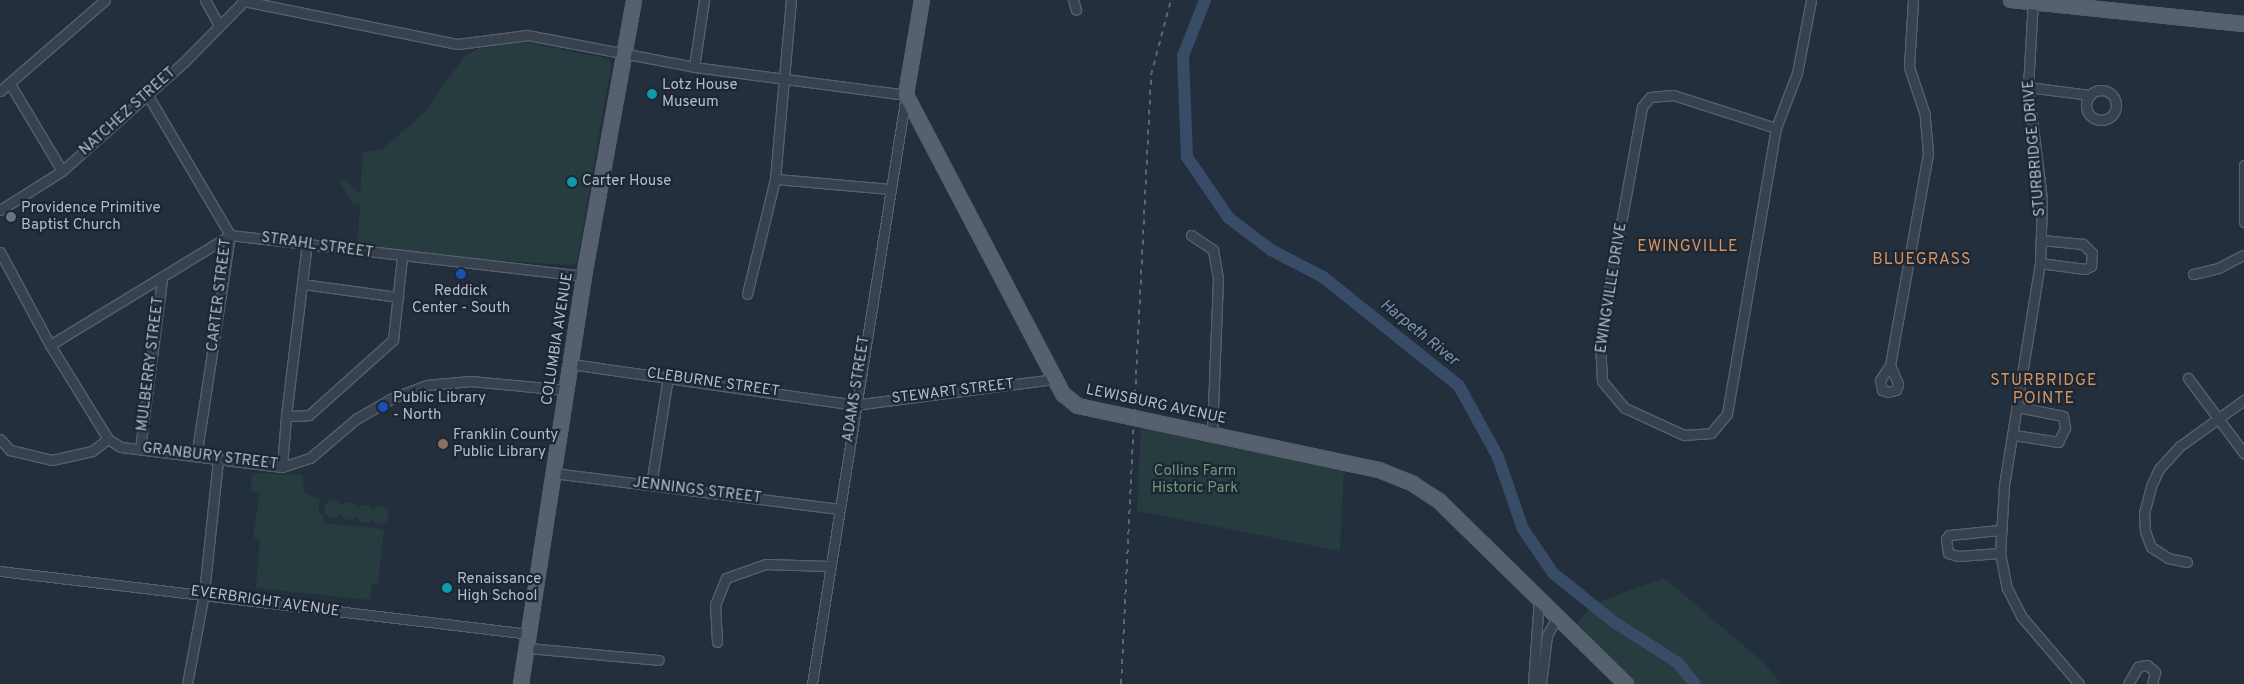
<!DOCTYPE html>
<html>
<head>
<meta charset="utf-8">
<style>
	body { margin:0 }
	#map { position:relative; width:2244px; height:684px; overflow:hidden; background:#242f3e; font-family:Overpass,sans-serif }
	div>[style] { position:absolute }
	.green>* { inset:0; background:#263c3f }
	.round { border-radius:50% }
	.river>* { height:12px; margin:-6px; padding:0 6px; transform-origin:6px; border-radius:6px; background:#394c67 }
	.roads { filter:drop-shadow(1px 0 #565f6c) drop-shadow(-1px 0 #565f6c) drop-shadow(0 1px #565f6c) drop-shadow(0 -1px #565f6c) }
	.minor>* { height:9px; margin:-4.5px; padding:0 4.5px; transform-origin:4.5px; border-radius:4.5px; background:#38414e }
	.minor>.ring { margin:-4.5px; padding:0; box-sizing:content-box; background:none; border:9px solid #38414e; border-radius:50% }
	.primary>* { height:14px; margin:-7px; padding:0 7px; transform-origin:7px; border-radius:7px; background:#56606e }
	.rail>* { height:2px; margin-top:-1px; transform-origin:0; background:repeating-linear-gradient(90deg,#5a6575 0 5px,transparent 0 10px) }
	.dots>* { width:14px; height:14px; translate:-50% -50%; box-sizing:border-box; border:2px solid #1d2633; border-radius:50% }
	span { translate:-50% -50%; white-space:nowrap; text-align:center; line-height:1.15; -webkit-text-stroke:4.5px #1d2633; paint-order:stroke }
	.poi-label { font-size:15px; color:#b4bcc9 }
	.left { translate:0 -50%; text-align:left }
	.street-label { font-size:15px; color:#b4bcc9 }
	.park-label { font-size:15px; color:#6b9a76 }
	.neighbourhood-label { font-size:16px; color:#d59563; letter-spacing:1px }
	.water-label { font-size:16px; color:#7c92b1; font-style:italic }
</style>
</head>
<body>
<div id="map">
	<div class="green">
		<i style="clip-path:polygon(514px 40px,609px 59px,611px 66px,577px 262px,571px 265px,357px 252px,360px 205px,354px 205px,340px 183px,345px 179px,360px 194px,363px 153px,384px 148px,423px 114px,464px 57px,479px 48px)"></i>
		<i style="clip-path:polygon(1141px 425px,1344px 468px,1340px 551px,1137px 511px)"></i>
		<i style="clip-path:polygon(253px 473px,303px 475px,304px 493px,320px 499px,318px 513px,324px 514px,323px 523px,384px 529px,378px 584px,372px 583px,370px 600px,256px 588px,260px 539px,254px 538px,254px 530px,260px 493px,250px 491px)"></i>
		<i class="round" style="left:324px;top:500px;width:18px;height:18px"></i>
		<i class="round" style="left:340px;top:502px;width:18px;height:18px"></i>
		<i class="round" style="left:356px;top:505px;width:18px;height:18px"></i>
		<i class="round" style="left:371px;top:506px;width:18px;height:18px"></i>
		<i style="clip-path:polygon(1664px 578px,1762px 661px,1781px 684px,1626px 684px,1571px 630px,1593px 604px)"></i>
	</div>
	<div class="river">
		<i style="left:1205px;top:0;width:60px;rotate:111.4deg"></i>
		<i style="left:1183px;top:56px;width:101px;rotate:87.7deg"></i>
		<i style="left:1187px;top:157px;width:74px;rotate:55.5deg"></i>
		<i style="left:1229px;top:218px;width:53px;rotate:37.3deg"></i>
		<i style="left:1271px;top:250px;width:59px;rotate:27.4deg"></i>
		<i style="left:1323px;top:277px;width:174px;rotate:38.7deg"></i>
		<i style="left:1459px;top:386px;width:81px;rotate:61.2deg"></i>
		<i style="left:1498px;top:457px;width:76px;rotate:70.9deg"></i>
		<i style="left:1523px;top:529px;width:53px;rotate:55.7deg"></i>
		<i style="left:1553px;top:573px;width:78px;rotate:38.8deg"></i>
		<i style="left:1614px;top:622px;width:76px;rotate:32.6deg"></i>
		<i style="left:1678px;top:663px;width:27px;rotate:51deg"></i>
	</div>
	<div class="roads">
		<div class="minor">
			<i style="left:205px;top:0;width:29px;rotate:61deg"></i>
			<i style="left:1073px;top:0;width:10px;rotate:73deg"></i>
			<i style="left:2033px;top:0;width:87px;rotate:93.3deg"></i>
			<i style="left:2028px;top:87px;width:114px;rotate:82.9deg"></i>
			<i style="left:2042px;top:200px;width:63px;rotate:91.8deg"></i>
			<i style="left:2040px;top:263px;width:226px;rotate:99.2deg"></i>
			<i style="left:2004px;top:486px;width:67px;rotate:93.4deg"></i>
			<i style="left:2000px;top:553px;width:36px;rotate:79deg"></i>
			<i style="left:2007px;top:588px;width:31px;rotate:63deg"></i>
			<i style="left:2021px;top:616px;width:89px;rotate:49.5deg"></i>
			<i style="left:244px;top:1px;width:218px;rotate:11.4deg"></i>
			<i style="left:458px;top:44px;width:70px;rotate:-7.4deg"></i>
			<i style="left:527px;top:35px;width:170px;rotate:10.8deg"></i>
			<i style="left:694px;top:67px;width:214px;rotate:7.5deg"></i>
			<i style="left:906px;top:95px;width:596px;rotate:99.07deg"></i>
			<i style="left:694px;top:67px;width:68px;rotate:-81.5deg"></i>
			<i style="left:10px;top:84px;width:101px;rotate:59.1deg"></i>
			<i style="left:2028px;top:87px;width:63px;rotate:7.4deg"></i>
			<i class="ring" style="left:2086px;top:90px;width:21px;height:21px"></i>
			<i style="left:0;top:91px;width:139px;rotate:-40.9deg"></i>
			<i style="left:147px;top:94px;width:164px;rotate:59.5deg"></i>
			<i style="left:230px;top:235px;width:224px;rotate:98.7deg"></i>
			<i style="left:1776px;top:128px;width:108px;rotate:-162.2deg"></i>
			<i style="left:1673px;top:95px;width:23px;rotate:175deg"></i>
			<i style="left:1650px;top:97px;width:13px;rotate:129deg"></i>
			<i style="left:1642px;top:107px;width:238px;rotate:100.2deg"></i>
			<i style="left:1600px;top:341px;width:40px;rotate:87.1deg"></i>
			<i style="left:1602px;top:381px;width:35px;rotate:50deg"></i>
			<i style="left:1625px;top:408px;width:65px;rotate:24.6deg"></i>
			<i style="left:1684px;top:435px;width:27px;rotate:-4deg"></i>
			<i style="left:1711px;top:433px;width:25px;rotate:-50deg"></i>
			<i style="left:1727px;top:414px;width:290px;rotate:-80.3deg"></i>
			<i style="left:1776px;top:128px;width:59px;rotate:-69.1deg"></i>
			<i style="left:1797px;top:73px;width:74px;rotate:-79.1deg"></i>
			<i style="left:2244px;top:165px;width:57px;rotate:90deg"></i>
			<i style="left:775px;top:179px;width:114px;rotate:5deg"></i>
			<i style="left:0;top:210px;width:73px;rotate:-32.2deg"></i>
			<i style="left:62px;top:171px;width:165px;rotate:-41.8deg"></i>
			<i style="left:185px;top:61px;width:86px;rotate:-45.5deg"></i>
			<i style="left:1191px;top:235px;width:27px;rotate:34deg"></i>
			<i style="left:1213px;top:250px;width:28px;rotate:80deg"></i>
			<i style="left:1218px;top:278px;width:155px;rotate:92.2deg"></i>
			<i style="left:0;top:252px;width:106px;rotate:61.7deg"></i>
			<i style="left:50px;top:345px;width:110px;rotate:58.3deg"></i>
			<i style="left:108px;top:439px;width:15px;rotate:32deg"></i>
			<i style="left:121px;top:447px;width:162px;rotate:7.1deg"></i>
			<i style="left:282px;top:467px;width:29px;rotate:-18deg"></i>
			<i style="left:310px;top:458px;width:60px;rotate:-40.3deg"></i>
			<i style="left:356px;top:419px;width:39px;rotate:-30deg"></i>
			<i style="left:390px;top:399px;width:40px;rotate:-21deg"></i>
			<i style="left:427px;top:385px;width:43px;rotate:-5.3deg"></i>
			<i style="left:470px;top:381px;width:97px;rotate:5.3deg"></i>
			<i style="left:2040px;top:263px;width:45px;rotate:7.6deg"></i>
			<i style="left:2085px;top:269px;width:7px;rotate:-27deg"></i>
			<i style="left:2091px;top:266px;width:13px;rotate:-86deg"></i>
			<i style="left:2092px;top:253px;width:13px;rotate:-135deg"></i>
			<i style="left:2083px;top:244px;width:42px;rotate:-174.6deg"></i>
			<i style="left:2193px;top:274px;width:26px;rotate:-13deg"></i>
			<i style="left:2218px;top:268px;width:29px;rotate:-27deg"></i>
			<i style="left:302px;top:284px;width:97px;rotate:7.7deg"></i>
			<i style="left:747px;top:294px;width:118px;rotate:-76.3deg"></i>
			<i style="left:775px;top:179px;width:180px;rotate:-84.9deg"></i>
			<i style="left:50px;top:345px;width:211px;rotate:-31.4deg"></i>
			<i style="left:230px;top:235px;width:356px;rotate:6.6deg"></i>
			<i style="left:571px;top:364px;width:286px;rotate:8.2deg"></i>
			<i style="left:854px;top:405px;width:201px;rotate:-7.4deg"></i>
			<i style="left:1890px;top:365px;width:21px;rotate:67deg"></i>
			<i style="left:1898px;top:384px;width:6px;rotate:108deg"></i>
			<i style="left:1896px;top:390px;width:8px;rotate:166deg"></i>
			<i style="left:1888px;top:392px;width:6px;rotate:-162deg"></i>
			<i style="left:1882px;top:390px;width:10px;rotate:-101deg"></i>
			<i style="left:1880px;top:380px;width:18px;rotate:-56deg"></i>
			<i style="left:1890px;top:365px;width:215px;rotate:-79.8deg"></i>
			<i style="left:1928px;top:153px;width:38px;rotate:-95deg"></i>
			<i style="left:1925px;top:115px;width:51px;rotate:-108.4deg"></i>
			<i style="left:1909px;top:67px;width:67px;rotate:-86.6deg"></i>
			<i style="left:2188px;top:378px;width:94px;rotate:53.3deg"></i>
			<i style="left:286px;top:416px;width:175px;rotate:-83.1deg"></i>
			<i style="left:2014px;top:435px;width:45px;rotate:9deg"></i>
			<i style="left:2058px;top:442px;width:16px;rotate:-63deg"></i>
			<i style="left:2065px;top:428px;width:12px;rotate:-99deg"></i>
			<i style="left:2063px;top:416px;width:46px;rotate:-168.7deg"></i>
			<i style="left:0;top:439px;width:15px;rotate:48deg"></i>
			<i style="left:10px;top:450px;width:43px;rotate:13.4deg"></i>
			<i style="left:52px;top:460px;width:41px;rotate:-12.7deg"></i>
			<i style="left:92px;top:451px;width:20px;rotate:-37deg"></i>
			<i style="left:140px;top:449px;width:170px;rotate:-82.6deg"></i>
			<i style="left:282px;top:467px;width:51px;rotate:-85.5deg"></i>
			<i style="left:286px;top:416px;width:23px;rotate:-2deg"></i>
			<i style="left:309px;top:415px;width:113px;rotate:-41.8deg"></i>
			<i style="left:393px;top:340px;width:83px;rotate:-83.8deg"></i>
			<i style="left:554px;top:473px;width:287px;rotate:7.2deg"></i>
			<i style="left:651px;top:485px;width:110px;rotate:-81.1deg"></i>
			<i style="left:2000px;top:553px;width:42px;rotate:175.9deg"></i>
			<i style="left:1958px;top:556px;width:10px;rotate:-163deg"></i>
			<i style="left:1948px;top:553px;width:14px;rotate:-98deg"></i>
			<i style="left:1946px;top:539px;width:5px;rotate:-53deg"></i>
			<i style="left:1949px;top:535px;width:51px;rotate:-5.6deg"></i>
			<i style="left:2187px;top:562px;width:19px;rotate:-168deg"></i>
			<i style="left:2168px;top:558px;width:20px;rotate:-147deg"></i>
			<i style="left:2151px;top:547px;width:17px;rotate:-111deg"></i>
			<i style="left:2145px;top:531px;width:18px;rotate:-93deg"></i>
			<i style="left:2144px;top:513px;width:28px;rotate:-75deg"></i>
			<i style="left:2151px;top:486px;width:19px;rotate:-65deg"></i>
			<i style="left:2159px;top:469px;width:31px;rotate:-48deg"></i>
			<i style="left:2180px;top:446px;width:79px;rotate:-35.7deg"></i>
			<i style="left:0;top:571px;width:534px;rotate:6.78deg"></i>
			<i style="left:717px;top:642px;width:37px;rotate:-93deg"></i>
			<i style="left:715px;top:605px;width:29px;rotate:-68deg"></i>
			<i style="left:726px;top:578px;width:42px;rotate:-19.3deg"></i>
			<i style="left:766px;top:564px;width:62px;rotate:1.8deg"></i>
			<i style="left:527px;top:648px;width:132px;rotate:5.2deg"></i>
			<i style="left:187px;top:684px;width:93px;rotate:-79.4deg"></i>
			<i style="left:204px;top:593px;width:134px;rotate:-84deg"></i>
			<i style="left:1533px;top:684px;width:85px;rotate:-86deg"></i>
			<i style="left:1541px;top:684px;width:49px;rotate:-83deg"></i>
			<i style="left:1547px;top:635px;width:20px;rotate:-60deg"></i>
			<i style="left:2128px;top:684px;width:20px;rotate:-60deg"></i>
			<i style="left:2138px;top:667px;width:9px;rotate:-13deg"></i>
			<i style="left:2147px;top:665px;width:11px;rotate:41deg"></i>
			<i style="left:2155px;top:672px;width:12px;rotate:104deg"></i>
		</div>
		<div class="primary">
			<i style="left:922px;top:0;width:96px;rotate:99.6deg"></i>
			<i style="left:906px;top:95px;width:338px;rotate:62.3deg"></i>
			<i style="left:1063px;top:394px;width:19px;rotate:39deg"></i>
			<i style="left:1078px;top:406px;width:308px;rotate:12deg"></i>
			<i style="left:1379px;top:470px;width:37px;rotate:22deg"></i>
			<i style="left:1413px;top:484px;width:31px;rotate:33deg"></i>
			<i style="left:1439px;top:501px;width:262px;rotate:44.4deg"></i>
			<i style="left:2011px;top:0;width:234px;rotate:5.9deg"></i>
			<i style="left:521px;top:684px;width:413px;rotate:-81.2deg"></i>
			<i style="left:584px;top:276px;width:280px;rotate:-79.7deg"></i>
		</div>
	</div>
	<div class="rail">
		<i style="left:1121px;top:684px;width:610px;rotate:-87.18deg"></i>
		<i style="left:1151px;top:75px;width:78px;rotate:-75.1deg"></i>
	</div>
	<div class="dots">
		<i style="left:652px;top:94px;background:#0f9aa8"></i>
		<i style="left:572px;top:182px;background:#0f9aa8"></i>
		<i style="left:11px;top:217px;background:#6b7280"></i>
		<i style="left:461px;top:274px;background:#1a4fb4"></i>
		<i style="left:383px;top:407px;background:#1a4fb4"></i>
		<i style="left:443px;top:444px;background:#8d6e63"></i>
		<i style="left:447px;top:588px;background:#0f9aa8"></i>
	</div>
	<div class="poi-label">
		<span class="left" style="left:662px;top:94px">Lotz House<br>Museum</span>
		<span class="left" style="left:582px;top:182px">Carter House</span>
		<span class="left" style="left:21px;top:217px">Providence Primitive<br>Baptist Church</span>
		<span style="left:461px;top:300px">Reddick<br>Center - South</span>
		<span class="left" style="left:393px;top:407px">Public Library<br>- North</span>
		<span class="left" style="left:453px;top:444px">Franklin County<br>Public Library</span>
		<span class="left" style="left:457px;top:588px">Renaissance<br>High School</span>
	</div>
	<div class="street-label">
		<span style="left:128px;top:112px;rotate:-42deg">NATCHEZ STREET</span>
		<span style="left:2035px;top:148px;rotate:-95deg">STURBRIDGE DRIVE</span>
		<span style="left:317px;top:246px;rotate:8deg">STRAHL STREET</span>
		<span style="left:1612px;top:288px;rotate:-81deg">EWINGVILLE DRIVE</span>
		<span style="left:220px;top:295px;rotate:-83deg">CARTER STREET</span>
		<span style="left:558px;top:339px;rotate:-81deg">COLUMBIA AVENUE</span>
		<span style="left:151px;top:364px;rotate:-83deg">MULBERRY STREET</span>
		<span style="left:713px;top:383px;rotate:8deg">CLEBURNE STREET</span>
		<span style="left:857px;top:389px;rotate:-81deg">ADAMS STREET</span>
		<span style="left:953px;top:392px;rotate:-7deg">STEWART STREET</span>
		<span style="left:1156px;top:405px;rotate:12deg">LEWISBURG AVENUE</span>
		<span style="left:210px;top:457px;rotate:7deg">GRANBURY STREET</span>
		<span style="left:697px;top:491px;rotate:7deg">JENNINGS STREET</span>
		<span style="left:265px;top:602px;rotate:8deg">EVERBRIGHT AVENUE</span>
	</div>
	<div class="park-label">
		<span style="left:1195px;top:480px">Collins Farm<br>Historic Park</span>
	</div>
	<div class="neighbourhood-label">
		<span style="left:1688px;top:247px">EWINGVILLE</span>
		<span style="left:1922px;top:260px">BLUEGRASS</span>
		<span style="left:2044px;top:390px">STURBRIDGE<br>POINTE</span>
	</div>
	<div class="water-label">
		<span style="left:1419px;top:333px;rotate:39deg">Harpeth River</span>
	</div>
</div>
</body>
</html>
